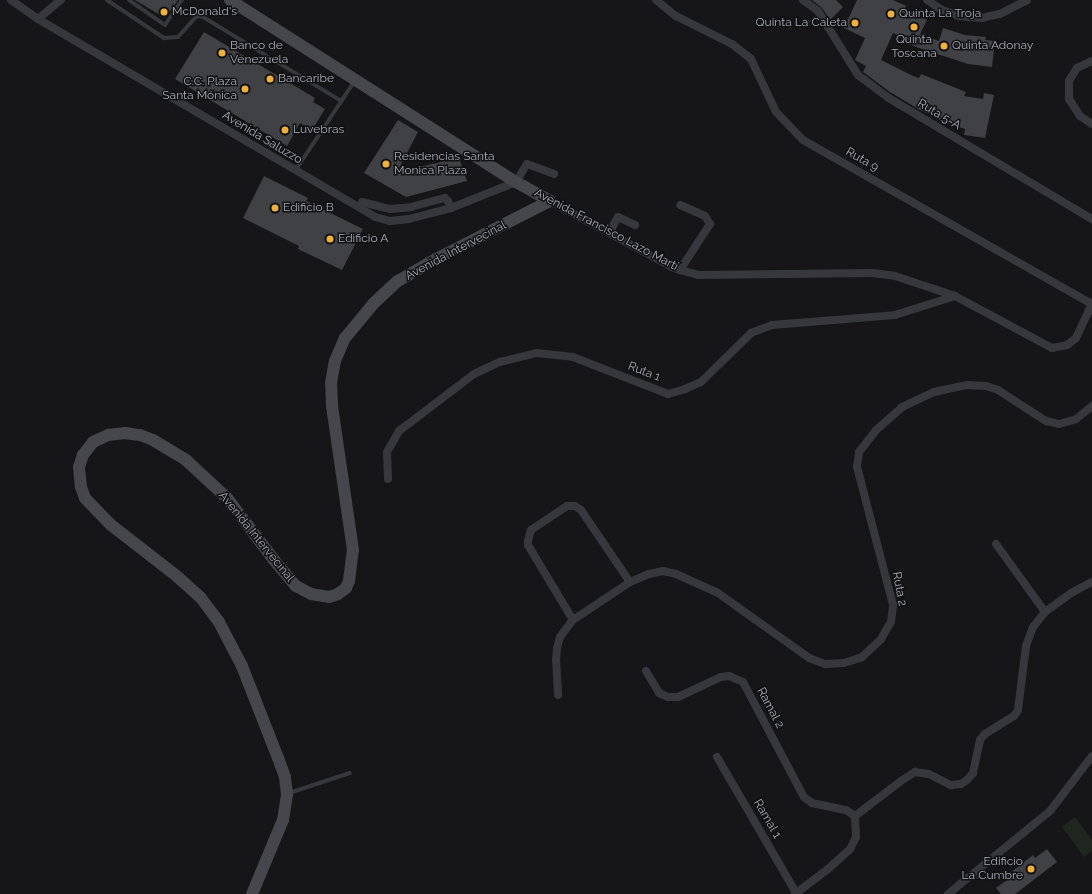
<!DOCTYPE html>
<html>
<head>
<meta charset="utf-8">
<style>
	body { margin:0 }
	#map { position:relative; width:1092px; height:894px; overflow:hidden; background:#161618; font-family:Raleway,sans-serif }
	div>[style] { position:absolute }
	.green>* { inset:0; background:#1e261f }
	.building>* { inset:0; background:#404145 }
	.lane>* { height:4px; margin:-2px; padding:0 2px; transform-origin:2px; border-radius:2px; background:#37383d }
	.street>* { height:8px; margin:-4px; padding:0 4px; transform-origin:4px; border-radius:4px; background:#37383d }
	.secondary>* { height:12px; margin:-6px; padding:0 6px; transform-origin:6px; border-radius:6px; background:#45474d }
	.dots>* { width:11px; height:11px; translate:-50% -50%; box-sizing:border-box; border:2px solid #111113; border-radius:50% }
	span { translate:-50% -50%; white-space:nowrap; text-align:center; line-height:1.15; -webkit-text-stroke:3px #111113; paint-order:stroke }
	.poi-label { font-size:12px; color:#a8adb8 }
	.left { translate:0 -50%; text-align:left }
	.right { translate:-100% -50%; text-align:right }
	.street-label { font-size:12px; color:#a8adb8 }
</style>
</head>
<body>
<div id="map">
	<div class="green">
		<i style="clip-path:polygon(1075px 817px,1092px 840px,1092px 851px,1084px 857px,1062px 827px)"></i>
	</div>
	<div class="building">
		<i style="clip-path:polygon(135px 0,178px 0,165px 18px)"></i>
		<i style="clip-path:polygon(812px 0,836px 0,843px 7px,830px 20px,822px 8px)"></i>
		<i style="clip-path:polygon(857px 0,893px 0,906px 6px,905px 9px,927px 20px,920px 34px,930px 38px,939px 41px,943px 28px,965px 35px,986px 37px,985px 40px,995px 41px,992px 67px,968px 64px,919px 48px,909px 44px,910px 41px,893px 33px,881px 60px,913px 76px,919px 78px,921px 74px,966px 92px,964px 96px,983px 99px,984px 93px,994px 95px,985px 138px,964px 135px,965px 129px,936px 119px,936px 117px,920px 110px,890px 92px,863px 72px,866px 66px,855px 60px,865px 38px,844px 28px)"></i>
		<i style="clip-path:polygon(204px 32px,315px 98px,313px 102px,325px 109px,312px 130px,300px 123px,287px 146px,175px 79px)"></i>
		<i style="clip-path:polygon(398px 120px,418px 132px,397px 172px,459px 158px,467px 181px,406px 197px,364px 173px)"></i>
		<i style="clip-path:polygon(264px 176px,308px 198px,306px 201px,363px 229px,342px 270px,298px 249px,299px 246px,243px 218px)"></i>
		<i style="clip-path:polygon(1047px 849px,1057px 862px,1015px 894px,1001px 894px,996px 888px,1007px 880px,1005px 877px,1033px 855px,1035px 858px)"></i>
	</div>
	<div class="lane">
		<i style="left:107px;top:0;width:69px;rotate:33.7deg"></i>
		<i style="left:164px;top:38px;width:14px;rotate:-4deg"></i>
		<i style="left:178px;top:37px;width:24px;rotate:-48deg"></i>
		<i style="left:194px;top:19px;width:5px;rotate:-37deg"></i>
		<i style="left:198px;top:16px;width:5px;rotate:11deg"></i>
		<i style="left:203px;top:17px;width:162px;rotate:31.3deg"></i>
		<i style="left:129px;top:0;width:44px;rotate:34.8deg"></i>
		<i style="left:165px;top:25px;width:30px;rotate:-56deg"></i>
		<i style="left:295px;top:171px;width:107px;rotate:-56.5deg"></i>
		<i style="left:289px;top:793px;width:64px;rotate:-18.2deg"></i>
	</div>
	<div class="street">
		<i style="left:11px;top:0;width:33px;rotate:35deg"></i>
		<i style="left:38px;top:19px;width:391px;rotate:30.4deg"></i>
		<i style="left:375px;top:217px;width:16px;rotate:15deg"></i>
		<i style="left:390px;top:221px;width:19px;rotate:-6deg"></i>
		<i style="left:409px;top:219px;width:43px;rotate:-14.7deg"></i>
		<i style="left:451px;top:208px;width:70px;rotate:-21.8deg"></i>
		<i style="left:516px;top:182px;width:21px;rotate:-59deg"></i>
		<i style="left:527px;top:164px;width:29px;rotate:20deg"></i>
		<i style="left:656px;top:0;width:26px;rotate:39deg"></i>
		<i style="left:676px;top:16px;width:63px;rotate:26.6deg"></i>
		<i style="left:732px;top:44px;width:24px;rotate:38deg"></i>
		<i style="left:751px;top:59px;width:59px;rotate:64.7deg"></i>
		<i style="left:776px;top:112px;width:39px;rotate:46deg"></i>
		<i style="left:803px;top:140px;width:332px;rotate:29.6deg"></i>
		<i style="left:803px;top:0;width:19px;rotate:36deg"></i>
		<i style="left:818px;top:11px;width:75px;rotate:58deg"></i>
		<i style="left:858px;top:75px;width:36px;rotate:37deg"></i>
		<i style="left:887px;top:97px;width:239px;rotate:30.8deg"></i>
		<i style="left:927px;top:0;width:18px;rotate:34deg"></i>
		<i style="left:942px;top:10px;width:18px;rotate:19deg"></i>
		<i style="left:959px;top:16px;width:23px;rotate:5deg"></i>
		<i style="left:982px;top:18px;width:18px;rotate:-13deg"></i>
		<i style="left:1000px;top:14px;width:30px;rotate:-27deg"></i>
		<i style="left:38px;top:19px;width:30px;rotate:-40deg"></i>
		<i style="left:1092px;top:61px;width:17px;rotate:155deg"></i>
		<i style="left:1077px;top:68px;width:15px;rotate:122deg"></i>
		<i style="left:1069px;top:81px;width:18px;rotate:90deg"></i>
		<i style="left:1069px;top:99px;width:20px;rotate:57deg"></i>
		<i style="left:1080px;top:116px;width:14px;rotate:34deg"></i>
		<i style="left:550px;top:201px;width:139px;rotate:28.4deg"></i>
		<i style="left:672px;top:267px;width:9px;rotate:21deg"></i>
		<i style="left:680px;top:270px;width:20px;rotate:15deg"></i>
		<i style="left:699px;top:275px;width:173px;rotate:-0.7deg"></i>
		<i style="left:872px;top:273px;width:23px;rotate:7deg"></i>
		<i style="left:895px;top:276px;width:63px;rotate:18.4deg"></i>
		<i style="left:955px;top:296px;width:110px;rotate:28.2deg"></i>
		<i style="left:1052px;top:348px;width:15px;rotate:-11deg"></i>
		<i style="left:1067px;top:345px;width:11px;rotate:-38deg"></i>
		<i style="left:1076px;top:338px;width:38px;rotate:-65deg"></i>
		<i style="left:362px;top:202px;width:29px;rotate:14deg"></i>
		<i style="left:390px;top:209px;width:21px;rotate:-5deg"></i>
		<i style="left:411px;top:207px;width:35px;rotate:-15deg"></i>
		<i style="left:445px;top:198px;width:4px;rotate:45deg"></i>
		<i style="left:448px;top:201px;width:8px;rotate:67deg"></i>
		<i style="left:609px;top:233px;width:18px;rotate:-61deg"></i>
		<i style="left:618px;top:217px;width:19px;rotate:25deg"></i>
		<i style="left:680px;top:270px;width:55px;rotate:-56.9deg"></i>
		<i style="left:710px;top:224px;width:9px;rotate:-122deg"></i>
		<i style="left:705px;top:216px;width:27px;rotate:-156deg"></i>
		<i style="left:388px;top:479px;width:27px;rotate:-92deg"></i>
		<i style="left:387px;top:452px;width:24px;rotate:-60deg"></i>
		<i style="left:399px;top:431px;width:94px;rotate:-37.2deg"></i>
		<i style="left:474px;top:374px;width:29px;rotate:-25deg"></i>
		<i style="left:500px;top:362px;width:37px;rotate:-14deg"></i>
		<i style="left:536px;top:353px;width:37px;rotate:6deg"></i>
		<i style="left:573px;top:357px;width:102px;rotate:21.3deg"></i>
		<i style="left:668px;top:394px;width:18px;rotate:-16deg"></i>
		<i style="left:685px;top:389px;width:17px;rotate:-24deg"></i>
		<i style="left:701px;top:382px;width:70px;rotate:-44.4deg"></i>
		<i style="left:751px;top:333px;width:22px;rotate:-21deg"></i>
		<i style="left:772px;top:325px;width:123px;rotate:-4.6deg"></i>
		<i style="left:895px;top:315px;width:63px;rotate:-17.6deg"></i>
		<i style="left:996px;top:544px;width:84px;rotate:54.2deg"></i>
		<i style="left:573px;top:620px;width:87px;rotate:-121deg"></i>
		<i style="left:528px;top:545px;width:4px;rotate:-90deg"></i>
		<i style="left:528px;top:541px;width:11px;rotate:-75deg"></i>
		<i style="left:531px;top:530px;width:43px;rotate:-33.7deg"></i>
		<i style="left:567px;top:506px;width:8px"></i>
		<i style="left:575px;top:506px;width:7px;rotate:34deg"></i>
		<i style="left:581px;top:510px;width:87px;rotate:55.8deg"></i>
		<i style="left:646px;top:671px;width:26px;rotate:59deg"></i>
		<i style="left:659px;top:693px;width:10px;rotate:24deg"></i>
		<i style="left:668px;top:697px;width:10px"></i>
		<i style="left:678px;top:697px;width:47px;rotate:-24.9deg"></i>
		<i style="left:721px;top:677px;width:8px;rotate:-7deg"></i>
		<i style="left:729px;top:676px;width:15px;rotate:23deg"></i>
		<i style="left:743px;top:682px;width:130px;rotate:62.1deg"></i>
		<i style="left:804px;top:797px;width:10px;rotate:37deg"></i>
		<i style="left:812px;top:803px;width:35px;rotate:12deg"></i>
		<i style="left:846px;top:810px;width:11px;rotate:34deg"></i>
		<i style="left:558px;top:695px;width:35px;rotate:-93deg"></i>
		<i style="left:556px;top:660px;width:12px;rotate:-85deg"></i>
		<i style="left:557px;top:648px;width:11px;rotate:-75deg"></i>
		<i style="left:560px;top:637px;width:21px;rotate:-53deg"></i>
		<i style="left:573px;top:620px;width:69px;rotate:-33.7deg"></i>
		<i style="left:630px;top:582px;width:21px;rotate:-23deg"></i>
		<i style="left:649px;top:574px;width:14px;rotate:-12deg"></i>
		<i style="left:663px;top:571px;width:13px;rotate:13deg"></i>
		<i style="left:676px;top:574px;width:46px;rotate:24.3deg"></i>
		<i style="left:718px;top:593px;width:112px;rotate:35.5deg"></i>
		<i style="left:809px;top:658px;width:17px;rotate:21deg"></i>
		<i style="left:825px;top:664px;width:19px;rotate:-3deg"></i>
		<i style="left:844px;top:663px;width:19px;rotate:-18deg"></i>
		<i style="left:862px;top:657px;width:26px;rotate:-43deg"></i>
		<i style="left:881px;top:639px;width:20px;rotate:-60deg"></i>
		<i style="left:891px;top:622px;width:17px;rotate:-83deg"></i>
		<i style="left:893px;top:605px;width:143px;rotate:-104.6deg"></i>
		<i style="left:857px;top:467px;width:15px;rotate:-82deg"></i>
		<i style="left:859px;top:452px;width:28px;rotate:-52deg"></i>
		<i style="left:876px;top:430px;width:35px;rotate:-41deg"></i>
		<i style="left:902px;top:407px;width:35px;rotate:-25deg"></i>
		<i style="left:934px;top:392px;width:34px;rotate:-12deg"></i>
		<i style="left:967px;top:385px;width:19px;rotate:3deg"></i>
		<i style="left:986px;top:386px;width:13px;rotate:18deg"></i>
		<i style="left:998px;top:390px;width:57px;rotate:32.9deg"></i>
		<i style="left:1046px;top:421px;width:13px;rotate:13deg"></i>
		<i style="left:1059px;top:424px;width:18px;rotate:-16deg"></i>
		<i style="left:1076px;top:419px;width:21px;rotate:-39deg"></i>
		<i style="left:717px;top:757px;width:157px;rotate:59.8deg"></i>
		<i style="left:795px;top:894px;width:41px;rotate:-37.1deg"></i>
		<i style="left:828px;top:869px;width:30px;rotate:-42deg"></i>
		<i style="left:850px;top:849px;width:13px;rotate:-63deg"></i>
		<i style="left:856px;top:837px;width:21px;rotate:-93deg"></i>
		<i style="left:855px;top:816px;width:58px;rotate:-37.3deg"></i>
		<i style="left:901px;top:781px;width:17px;rotate:-33deg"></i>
		<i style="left:915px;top:772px;width:14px;rotate:8deg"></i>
		<i style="left:929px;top:774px;width:25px;rotate:27deg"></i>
		<i style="left:951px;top:785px;width:10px;rotate:-6deg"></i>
		<i style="left:961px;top:784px;width:7px;rotate:-34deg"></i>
		<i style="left:967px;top:780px;width:9px;rotate:-49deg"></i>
		<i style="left:973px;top:773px;width:34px;rotate:-78deg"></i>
		<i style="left:980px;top:740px;width:8px;rotate:-50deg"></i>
		<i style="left:985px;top:734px;width:34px;rotate:-32deg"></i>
		<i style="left:1014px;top:716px;width:7px;rotate:-56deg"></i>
		<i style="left:1018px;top:710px;width:64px;rotate:-82.9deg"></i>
		<i style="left:1026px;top:646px;width:20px;rotate:-70deg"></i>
		<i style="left:1033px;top:627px;width:19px;rotate:-51deg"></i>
		<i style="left:1045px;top:612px;width:32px;rotate:-36deg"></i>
		<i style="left:1071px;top:593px;width:24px;rotate:-28deg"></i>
		<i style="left:948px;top:894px;width:132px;rotate:-39.1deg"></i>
		<i style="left:1050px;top:811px;width:69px;rotate:-52.6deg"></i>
	</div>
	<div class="secondary">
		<i style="left:230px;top:0;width:339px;rotate:32.5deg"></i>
		<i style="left:516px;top:182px;width:39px;rotate:29deg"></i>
		<i style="left:252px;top:894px;width:80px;rotate:-67.3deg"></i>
		<i style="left:283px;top:820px;width:26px;rotate:-81deg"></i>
		<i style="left:287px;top:794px;width:17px;rotate:-97deg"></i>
		<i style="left:285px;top:777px;width:20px;rotate:-110deg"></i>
		<i style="left:278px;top:758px;width:99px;rotate:-111.4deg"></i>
		<i style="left:242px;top:666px;width:50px;rotate:-117.6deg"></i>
		<i style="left:219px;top:622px;width:31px;rotate:-127deg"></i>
		<i style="left:200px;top:597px;width:30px;rotate:-138deg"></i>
		<i style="left:178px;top:577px;width:86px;rotate:-142.1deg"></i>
		<i style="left:110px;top:524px;width:36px;rotate:-134deg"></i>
		<i style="left:85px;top:498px;width:12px;rotate:-110deg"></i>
		<i style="left:81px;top:487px;width:20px;rotate:-96deg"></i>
		<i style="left:79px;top:467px;width:13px;rotate:-72deg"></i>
		<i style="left:83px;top:455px;width:16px;rotate:-52deg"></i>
		<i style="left:93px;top:442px;width:17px;rotate:-25deg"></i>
		<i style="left:108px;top:435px;width:17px;rotate:-7deg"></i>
		<i style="left:125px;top:433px;width:15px;rotate:8deg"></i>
		<i style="left:140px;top:435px;width:14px;rotate:21deg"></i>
		<i style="left:153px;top:440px;width:39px;rotate:31deg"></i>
		<i style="left:186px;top:460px;width:56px;rotate:42.8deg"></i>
		<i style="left:227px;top:498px;width:78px;rotate:52.8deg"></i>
		<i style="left:274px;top:560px;width:34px;rotate:50deg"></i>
		<i style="left:296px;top:586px;width:17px;rotate:28deg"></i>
		<i style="left:311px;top:594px;width:18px;rotate:9deg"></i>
		<i style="left:329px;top:597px;width:9px;rotate:-18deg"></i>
		<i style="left:338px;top:594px;width:10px;rotate:-37deg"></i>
		<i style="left:346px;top:588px;width:8px;rotate:-67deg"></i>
		<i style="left:349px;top:581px;width:31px;rotate:-83deg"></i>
		<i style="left:353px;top:550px;width:146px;rotate:-98.3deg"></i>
		<i style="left:332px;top:406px;width:23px;rotate:-92deg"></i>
		<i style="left:331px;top:383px;width:22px;rotate:-80deg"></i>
		<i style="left:335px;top:361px;width:25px;rotate:-67deg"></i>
		<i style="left:345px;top:338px;width:45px;rotate:-50.4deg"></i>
		<i style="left:374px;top:303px;width:33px;rotate:-43deg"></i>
		<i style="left:398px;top:281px;width:44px;rotate:-30.1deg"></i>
		<i style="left:436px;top:259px;width:128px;rotate:-27deg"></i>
	</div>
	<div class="dots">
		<i style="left:164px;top:12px;background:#f2b134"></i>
		<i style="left:891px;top:14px;background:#f2b134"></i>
		<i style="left:855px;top:23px;background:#f2b134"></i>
		<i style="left:914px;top:27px;background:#f2b134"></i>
		<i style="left:944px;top:46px;background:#f2b134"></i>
		<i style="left:222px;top:53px;background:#f2b134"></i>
		<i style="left:270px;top:79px;background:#f2b134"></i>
		<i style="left:245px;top:89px;background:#f2b134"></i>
		<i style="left:285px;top:130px;background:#f2b134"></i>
		<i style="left:386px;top:164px;background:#f2b134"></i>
		<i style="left:275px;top:208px;background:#f2b134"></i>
		<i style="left:330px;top:239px;background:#f2b134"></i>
		<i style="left:1031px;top:869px;background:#f2b134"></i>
	</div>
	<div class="poi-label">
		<span class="left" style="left:172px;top:12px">McDonald's</span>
		<span class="left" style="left:899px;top:14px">Quinta La Troja</span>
		<span class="right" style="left:847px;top:23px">Quinta La Caleta</span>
		<span style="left:914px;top:47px">Quinta<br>Toscana</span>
		<span class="left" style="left:230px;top:53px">Banco de<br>Venezuela</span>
		<span class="left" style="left:952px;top:46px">Quinta Adonay</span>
		<span class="left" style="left:278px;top:79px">Bancaribe</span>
		<span class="right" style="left:237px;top:89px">C.C. Plaza<br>Santa Mónica</span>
		<span class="left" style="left:293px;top:130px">Luvebras</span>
		<span class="left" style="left:394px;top:164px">Residencias Santa<br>Monica Plaza</span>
		<span class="left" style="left:283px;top:208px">Edificio B</span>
		<span class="left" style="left:338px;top:239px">Edificio A</span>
		<span class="right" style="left:1023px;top:869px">Edificio<br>La Cumbre</span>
	</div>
	<div class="street-label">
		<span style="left:939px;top:115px;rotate:31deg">Ruta 5-A</span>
		<span style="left:262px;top:138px;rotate:31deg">Avenida Saluzzo</span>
		<span style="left:862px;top:160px;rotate:30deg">Ruta 9</span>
		<span style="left:606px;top:230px;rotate:28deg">Avenida Francisco Lazo Martí</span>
		<span style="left:456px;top:251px;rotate:-28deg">Avenida Intervecinal</span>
		<span style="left:644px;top:372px;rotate:21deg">Ruta 1</span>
		<span style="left:256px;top:537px;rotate:51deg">Avenida Intervecinal</span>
		<span style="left:899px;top:589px;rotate:79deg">Ruta 2</span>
		<span style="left:770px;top:708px;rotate:62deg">Ramal 2</span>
		<span style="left:767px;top:819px;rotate:60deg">Ramal 1</span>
	</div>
</div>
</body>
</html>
